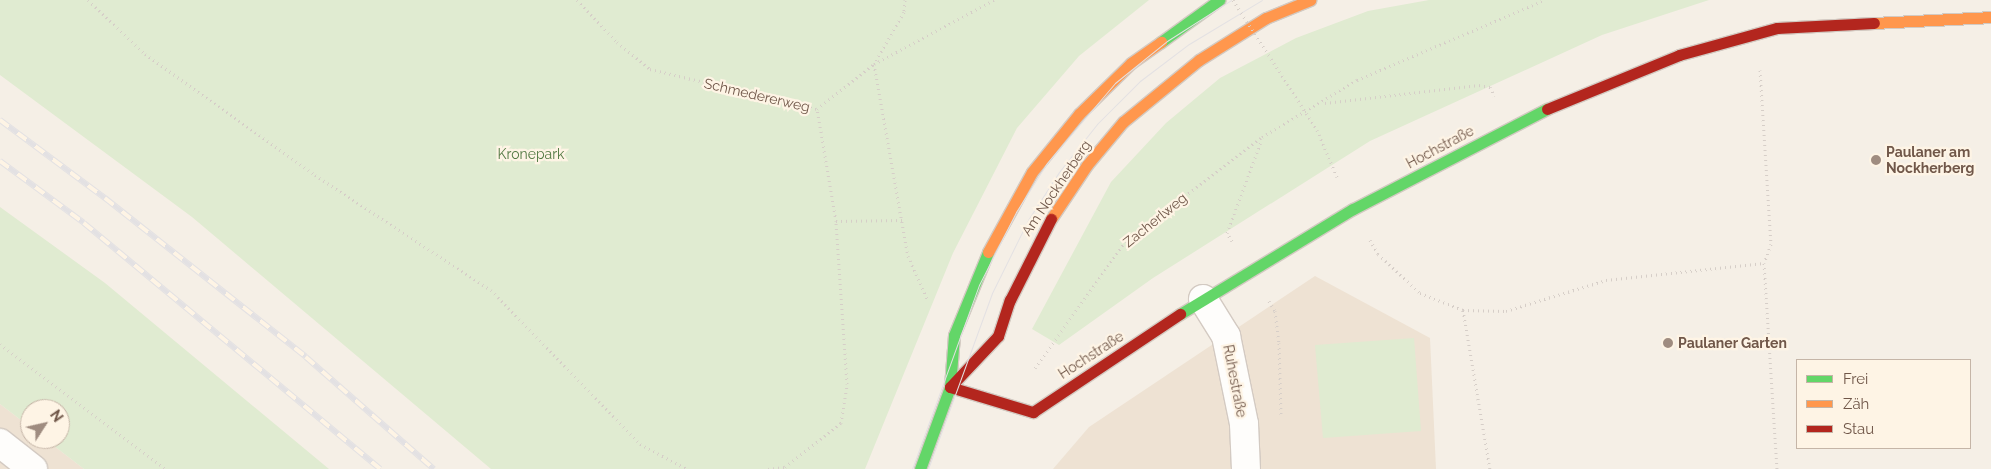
<!DOCTYPE html>
<html>
<head>
<meta charset="utf-8">
<style>
	body { margin:0 }
	#map { position:relative; width:1991px; height:469px; overflow:hidden; background:#f5efe6; font-family:Raleway,sans-serif }
	div>[style] { position:absolute }
	.residential>* { inset:0; background:#eee2d3 }
	.green>* { inset:0; background:#e0ebd1 }
	.path>* { height:3px; margin-top:-1.5px; transform-origin:0; background:repeating-linear-gradient(90deg,#d6cec8 0 1px,transparent 0 5px) }
	.roads { filter:drop-shadow(1px 0 #d3cac2) drop-shadow(-1px 0 #d3cac2) drop-shadow(0 1px #d3cac2) drop-shadow(0 -1px #d3cac2) }
	.street>* { height:28px; margin:-14px; padding:0 14px; transform-origin:14px; border-radius:14px; background:#fefdfb }
	.fast>* { height:11px; margin:-5.5px; padding:0 5.5px; transform-origin:5.5px; border-radius:5.5px; background:#63d668 }
	.slow>* { height:11px; margin:-5.5px; padding:0 5.5px; transform-origin:5.5px; border-radius:5.5px; background:#ff974d }
	.jam>* { height:11px; margin:-5.5px; padding:0 5.5px; transform-origin:5.5px; border-radius:5.5px; background:#b3261e }
	.tram>* { height:1px; margin:-0.5px; padding:0 0.5px; transform-origin:0.5px; border-radius:0.5px; background:#e3e1e3 }
	.rail>* { height:5.5px; margin-top:-2.75px; transform-origin:0; background:repeating-linear-gradient(90deg,#fef4e5 0 11px,#e3e1e3 0 22px); box-sizing:border-box; border-block:1px solid #e3e1e3 }
	.path-bridge>* { height:3px; margin-top:-1.5px; transform-origin:0; background:repeating-linear-gradient(90deg,#d6cec8 0 1px,transparent 0 5px) }
	.dots>* { width:14px; height:14px; translate:-50% -50%; box-sizing:border-box; border:2px solid #fef4e5; border-radius:50% }
	span { translate:-50% -50%; white-space:nowrap; text-align:center; line-height:1.15; -webkit-text-stroke:4.5px #fef4e5; paint-order:stroke }
	.street-label { font-size:14px; color:#705749 }
	.poi-label { font-size:14px; color:#705749; font-weight:700 }
	.left { translate:0 -50%; text-align:left }
	.park-label { font-size:14px; color:#547a44 }
	.legend { position:absolute; left:1796px; top:359px; width:175px; height:90px; box-sizing:border-box; background:#fef4e5; border:1px solid #c5b5a7; margin:0; padding:6px 9px; list-style:none; font-size:15px; color:#705749 }
	.legend li { display:flex; align-items:center; gap:10px; height:25px }
	.legend b { width:25px; border:1px solid #c5b5a7 }
	.north { position:absolute; left:20px; top:399px; width:50px; height:50px; box-sizing:border-box; background:#fef4e5; border:1px solid #c5b5a7; border-radius:50%; rotate:55deg; font-size:14px; font-weight:700; line-height:20px; text-align:center; color:#705749 }
	.north::after { content:''; display:block; margin:auto; width:18px; height:22px; background:#9f8c80; clip-path:polygon(50% 0,100% 100%,50% 72%,0 100%) }
</style>
</head>
<body>
<div id="map">
	<div class="residential">
		<i style="clip-path:polygon(1315px 276px,1430px 338px,1436px 469px,1053px 469px,1089px 427px)"></i>
		<i style="clip-path:polygon(0 404px,30px 427px,30px 439px,45px 439px,84px 469px,0 469px)"></i>
	</div>
	<div class="green">
		<i style="clip-path:polygon(0 0,1149px 0,1079px 56px,1017px 128px,953px 253px,865px 469px,491px 469px,192px 217px,0 75px)"></i>
		<i style="clip-path:polygon(1429px 0,1709px 0,1602px 35px,1370px 141px,1153px 278px,1059px 345px,1032px 329px,1111px 182px,1166px 123px,1220px 78px,1296px 38px,1368px 11px)"></i>
		<i style="clip-path:polygon(0 207px,105px 283px,329px 469px,84px 469px,45px 439px,60px 439px,60px 409px,30px 409px,30px 427px,0 404px)"></i>
		<i style="clip-path:polygon(1414px 338px,1421px 431px,1323px 438px,1315px 345px)"></i>
	</div>
	<div class="path">
		<i style="left:88px;top:0;width:79px;rotate:43.5deg"></i>
		<i style="left:145px;top:54px;width:209px;rotate:35.4deg"></i>
		<i style="left:315px;top:175px;width:210px;rotate:33.2deg"></i>
		<i style="left:491px;top:290px;width:214px;rotate:45.9deg"></i>
		<i style="left:640px;top:444px;width:53px;rotate:28deg"></i>
		<i style="left:577px;top:0;width:58px;rotate:46.4deg"></i>
		<i style="left:617px;top:42px;width:43px;rotate:39.3deg"></i>
		<i style="left:650px;top:69px;width:172px;rotate:13.5deg"></i>
		<i style="left:817px;top:109px;width:73px;rotate:-38.3deg"></i>
		<i style="left:874px;top:64px;width:136px;rotate:-28.1deg"></i>
		<i style="left:905px;top:0;width:12px;rotate:95deg"></i>
		<i style="left:904px;top:12px;width:60px;rotate:120deg"></i>
		<i style="left:874px;top:64px;width:195px;rotate:80deg"></i>
		<i style="left:908px;top:256px;width:49px;rotate:66deg"></i>
		<i style="left:1760px;top:70px;width:174px;rotate:86.4deg"></i>
		<i style="left:1771px;top:244px;width:20px;rotate:110deg"></i>
		<i style="left:1325px;top:103px;width:155px;rotate:-6.7deg"></i>
		<i style="left:1479px;top:85px;width:11px;rotate:10deg"></i>
		<i style="left:1490px;top:87px;width:10px;rotate:66deg"></i>
		<i style="left:1317px;top:130px;width:51px;rotate:66.9deg"></i>
		<i style="left:836px;top:221px;width:67px;rotate:-0.9deg"></i>
		<i style="left:1370px;top:240px;width:16px;rotate:60deg"></i>
		<i style="left:1378px;top:254px;width:57px;rotate:42.9deg"></i>
		<i style="left:1420px;top:293px;width:46px;rotate:21.6deg"></i>
		<i style="left:1463px;top:310px;width:43px;rotate:1.3deg"></i>
		<i style="left:1506px;top:311px;width:105px;rotate:-17.2deg"></i>
		<i style="left:1606px;top:280px;width:159px;rotate:-6.1deg"></i>
		<i style="left:1764px;top:263px;width:206px;rotate:86.4deg"></i>
		<i style="left:1232px;top:241px;width:9px;rotate:-122deg"></i>
		<i style="left:1227px;top:233px;width:100px;rotate:-69.6deg"></i>
		<i style="left:1269px;top:301px;width:12px;rotate:59deg"></i>
		<i style="left:1275px;top:311px;width:32px;rotate:83deg"></i>
		<i style="left:1279px;top:343px;width:73px;rotate:88.4deg"></i>
		<i style="left:1463px;top:310px;width:161px;rotate:80.4deg"></i>
		<i style="left:0;top:344px;width:208px;rotate:37deg"></i>
		<i style="left:1035px;top:368px;width:155px;rotate:-54.5deg"></i>
		<i style="left:1125px;top:242px;width:173px;rotate:-37.5deg"></i>
		<i style="left:1262px;top:137px;width:111px;rotate:-31deg"></i>
		<i style="left:1357px;top:80px;width:204px;rotate:-23.1deg"></i>
		<i style="left:768px;top:469px;width:17px;rotate:-7deg"></i>
		<i style="left:785px;top:467px;width:71px;rotate:-38.2deg"></i>
		<i style="left:841px;top:423px;width:39px;rotate:-81deg"></i>
		<i style="left:847px;top:384px;width:163px;rotate:-93.9deg"></i>
		<i style="left:836px;top:221px;width:114px;rotate:-99.6deg"></i>
	</div>
	<div class="roads">
		<div class="street">
			<i style="left:1203px;top:299px;width:44px;rotate:58.1deg"></i>
			<i style="left:1226px;top:336px;width:90px;rotate:78.4deg"></i>
			<i style="left:1244px;top:424px;width:45px;rotate:87.5deg"></i>
			<i style="left:0;top:443px;width:42px;rotate:38.2deg"></i>
		</div>
		<div class="fast">
			<i style="left:1161px;top:42px;width:72px;rotate:-35.9deg"></i>
			<i style="left:1180px;top:314px;width:202px;rotate:-31.3deg"></i>
			<i style="left:1353px;top:209px;width:218px;rotate:-27.3deg"></i>
			<i style="left:920px;top:469px;width:87px;rotate:-69.9deg"></i>
			<i style="left:950px;top:387px;width:52px;rotate:-85.6deg"></i>
			<i style="left:954px;top:335px;width:90px;rotate:-67.7deg"></i>
		</div>
		<div class="slow">
			<i style="left:1874px;top:23px;width:117px;rotate:-2.9deg"></i>
			<i style="left:1051px;top:219px;width:65px;rotate:-56.3deg"></i>
			<i style="left:1087px;top:165px;width:56px;rotate:-50.1deg"></i>
			<i style="left:1123px;top:122px;width:98px;rotate:-39.2deg"></i>
			<i style="left:1199px;top:60px;width:79px;rotate:-32.1deg"></i>
			<i style="left:1266px;top:18px;width:48px;rotate:-22.2deg"></i>
			<i style="left:988px;top:252px;width:91px;rotate:-61.2deg"></i>
			<i style="left:1032px;top:172px;width:75px;rotate:-51deg"></i>
			<i style="left:1079px;top:114px;width:73px;rotate:-44.4deg"></i>
			<i style="left:1131px;top:63px;width:37px;rotate:-35deg"></i>
		</div>
		<div class="jam">
			<i style="left:1547px;top:109px;width:143px;rotate:-22.2deg"></i>
			<i style="left:1679px;top:55px;width:102px;rotate:-15.4deg"></i>
			<i style="left:1777px;top:28px;width:97px;rotate:-3deg"></i>
			<i style="left:950px;top:387px;width:87px;rotate:16.8deg"></i>
			<i style="left:1033px;top:412px;width:177px;rotate:-33.7deg"></i>
			<i style="left:950px;top:387px;width:70px;rotate:-46.7deg"></i>
			<i style="left:998px;top:336px;width:38px;rotate:-72deg"></i>
			<i style="left:1010px;top:300px;width:91px;rotate:-63.2deg"></i>
		</div>
	</div>
	<div class="tram">
		<i style="left:912px;top:469px;width:196px;rotate:-70deg"></i>
		<i style="left:979px;top:285px;width:82px;rotate:-63.1deg"></i>
		<i style="left:1016px;top:212px;width:58px;rotate:-57.7deg"></i>
		<i style="left:1047px;top:163px;width:105px;rotate:-49.6deg"></i>
		<i style="left:1115px;top:83px;width:67px;rotate:-38.9deg"></i>
		<i style="left:1167px;top:41px;width:76px;rotate:-32.6deg"></i>
		<i style="left:928px;top:469px;width:187px;rotate:-70deg"></i>
		<i style="left:992px;top:293px;width:81px;rotate:-63.7deg"></i>
		<i style="left:1028px;top:220px;width:57px;rotate:-57.1deg"></i>
		<i style="left:1059px;top:172px;width:61px;rotate:-51.6deg"></i>
		<i style="left:1097px;top:124px;width:61px;rotate:-45deg"></i>
		<i style="left:1140px;top:81px;width:61px;rotate:-37.1deg"></i>
		<i style="left:1189px;top:44px;width:85px;rotate:-31.1deg"></i>
	</div>
	<div class="rail">
		<i style="left:0;top:120px;width:131px;rotate:36.6deg"></i>
		<i style="left:105px;top:198px;width:256px;rotate:38.3deg"></i>
		<i style="left:306px;top:357px;width:170px;rotate:41.2deg"></i>
		<i style="left:0;top:161px;width:104px;rotate:36.4deg"></i>
		<i style="left:84px;top:223px;width:385px;rotate:39.7deg"></i>
	</div>
	<div class="path-bridge">
		<i style="left:1233px;top:0;width:155px;rotate:57.1deg"></i>
	</div>
	<div class="dots">
		<i style="left:1876px;top:160px;background:#9f8c80"></i>
		<i style="left:1668px;top:343px;background:#9f8c80"></i>
	</div>
	<div class="street-label">
		<span style="left:757px;top:95px;rotate:13deg">Schmedererweg</span>
		<span style="left:1440px;top:147px;rotate:-28deg">Hochstraße</span>
		<span style="left:1056px;top:188px;rotate:-56deg">Am Nockherberg</span>
		<span style="left:1155px;top:220px;rotate:-39deg">Zacherlweg</span>
		<span style="left:1091px;top:355px;rotate:-33deg">Hochstraße</span>
		<span style="left:1235px;top:381px;rotate:79deg">Ruhestraße</span>
	</div>
	<div class="poi-label">
		<span class="left" style="left:1886px;top:160px">Paulaner am<br>Nockherberg</span>
		<span class="left" style="left:1678px;top:343px">Paulaner Garten</span>
	</div>
	<div class="park-label">
		<span style="left:531px;top:154px">Kronepark</span>
	</div>
	<ul class="legend">
	<li><b style="height:6px;background:#63d668"></b>Frei</li>
	<li><b style="height:6px;background:#ff974d"></b>Zäh</li>
	<li><b style="height:6px;background:#b3261e"></b>Stau</li>
	</ul>
	<div class="north">N</div>
</div>
</body>
</html>
